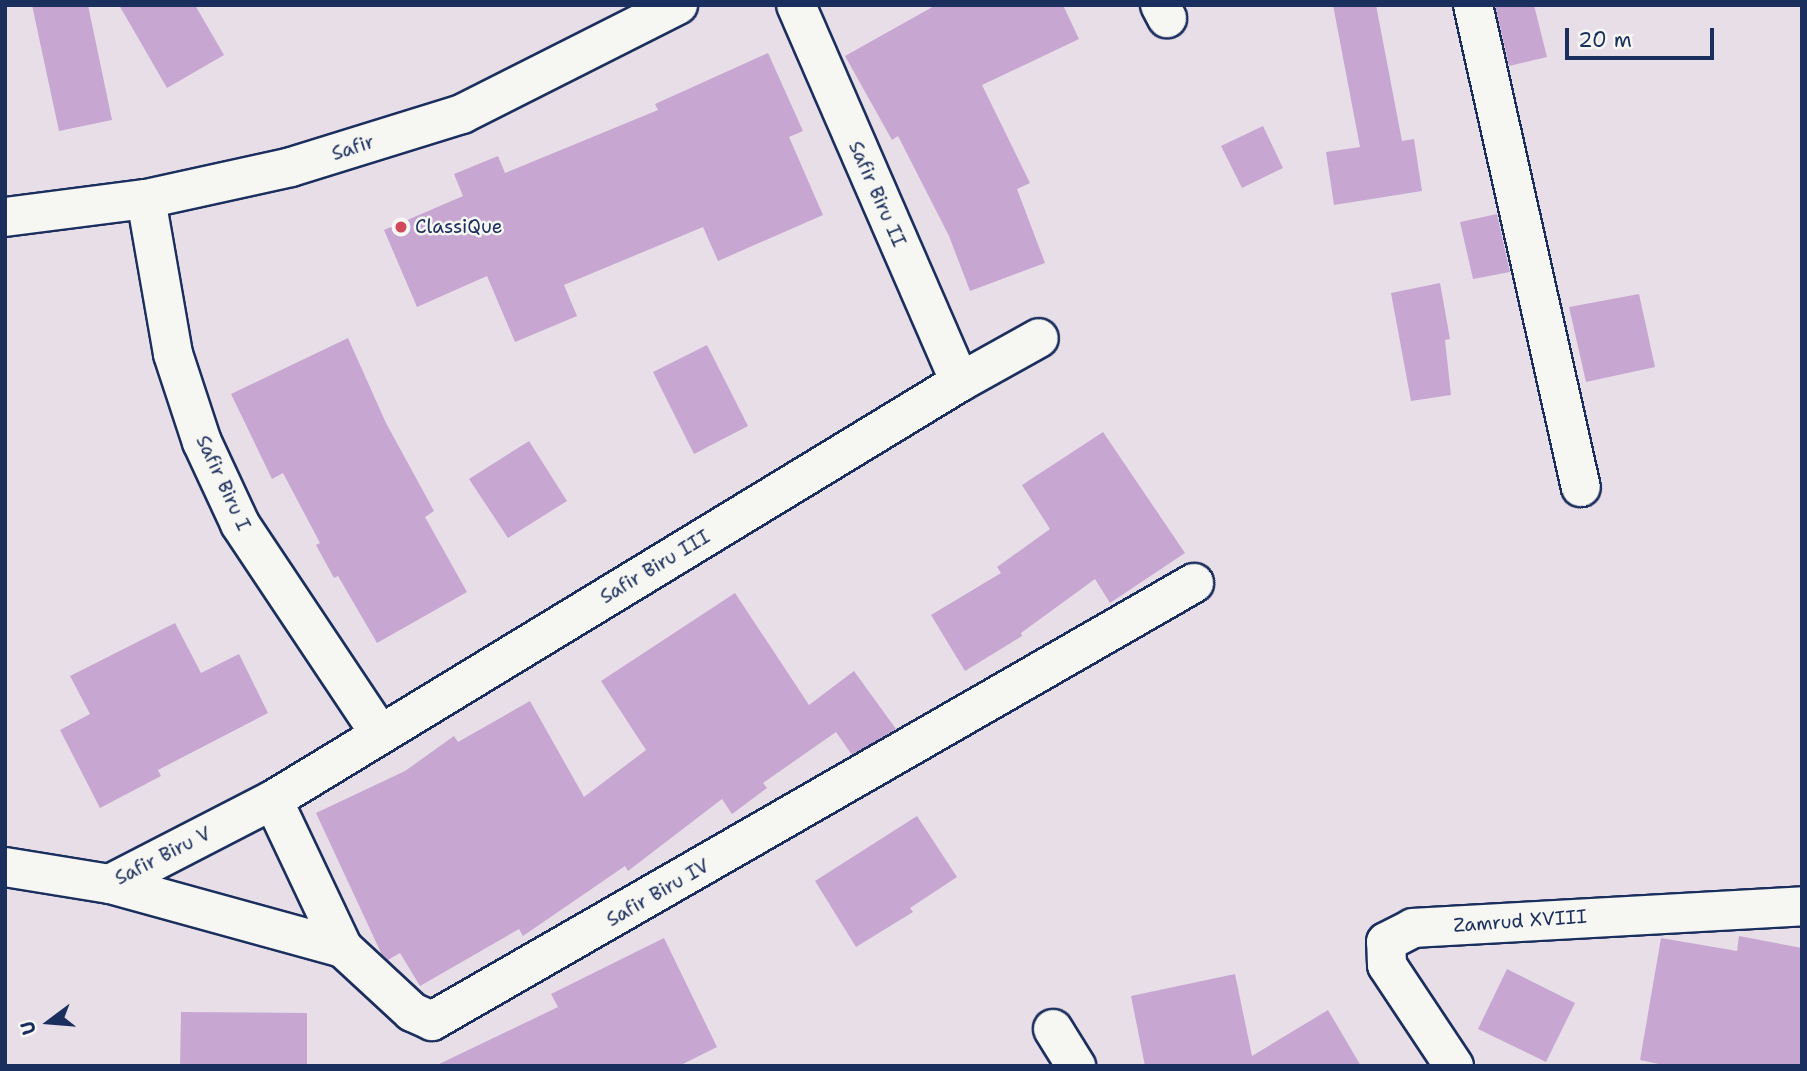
<!DOCTYPE html>
<html>
<head>
<meta charset="utf-8">
<style>
	body { margin:0 }
	#map { position:relative; width:1807px; height:1071px; overflow:hidden; background:#e8dee8; font-family:"Shantell Sans",sans-serif }
	div>[style] { position:absolute }
	.building>* { inset:0; background:#c7a7d2 }
	.roads { filter:drop-shadow(2px 0 #1b2f5e) drop-shadow(-2px 0 #1b2f5e) drop-shadow(0 2px #1b2f5e) drop-shadow(0 -2px #1b2f5e) }
	.minor>* { height:38px; margin:-19px; padding:0 19px; transform-origin:19px; border-radius:19px; background:#f6f6f2 }
	.dots>* { width:19px; height:19px; translate:-50% -50%; box-sizing:border-box; border:4px solid #f6f6f2; border-radius:50% }
	span { translate:-50% -50%; white-space:nowrap; text-align:center; line-height:1.15; -webkit-text-stroke:5px #f6f6f2; paint-order:stroke }
	.street-label { font-size:19px; color:#1b2f5e }
	.poi-label { font-size:19px; color:#1b2f5e }
	.left { translate:0 -50%; text-align:left }
	.frame { position:absolute; inset:0; border:7px solid #1b2f5e; pointer-events:none }
	.north { position:absolute; left:14px; top:987px; width:70px; height:70px; -webkit-text-stroke:5px #f6f6f2; paint-order:stroke; rotate:254deg; font-size:19px; font-weight:700; line-height:28px; text-align:center; color:#1b2f5e }
	.north::after { content:''; display:block; margin:auto; width:24px; height:32px; background:#1b2f5e; clip-path:polygon(50% 0,100% 100%,50% 72%,0 100%) }
	.scale { position:absolute; left:1565px; top:28px; width:149px; height:32px; box-sizing:border-box; border:4px solid #1b2f5e; border-top:0; padding-left:9px; font-size:21px; line-height:24px; white-space:nowrap; color:#1b2f5e; -webkit-text-stroke:5px #f6f6f2; paint-order:stroke }
</style>
</head>
<body>
<div id="map">
	<div class="building">
		<i style="clip-path:polygon(32px 5px,88px 5px,112px 120px,59px 131px)"></i>
		<i style="clip-path:polygon(119px 5px,195px 5px,224px 55px,167px 88px)"></i>
		<i style="clip-path:polygon(936px 5px,1063px 5px,1079px 39px,982px 85px,1030px 183px,1017px 189px,1045px 263px,970px 291px,949px 236px,898px 136px,892px 140px,845px 56px)"></i>
		<i style="clip-path:polygon(1333px 5px,1376px 5px,1402px 141px,1414px 139px,1422px 191px,1334px 205px,1326px 152px,1360px 147px)"></i>
		<i style="clip-path:polygon(1495px 5px,1534px 5px,1547px 57px,1509px 66px)"></i>
		<i style="clip-path:polygon(768px 53px,803px 131px,789px 137px,823px 215px,718px 261px,703px 227px,564px 285px,577px 316px,515px 342px,487px 276px,417px 307px,384px 230px,463px 196px,454px 174px,498px 156px,505px 173px,658px 110px,655px 104px)"></i>
		<i style="clip-path:polygon(1263px 126px,1283px 168px,1242px 188px,1221px 146px)"></i>
		<i style="clip-path:polygon(1497px 214px,1510px 272px,1473px 279px,1460px 222px)"></i>
		<i style="clip-path:polygon(1440px 283px,1450px 339px,1445px 340px,1451px 395px,1411px 401px,1391px 293px)"></i>
		<i style="clip-path:polygon(1639px 294px,1655px 367px,1586px 382px,1569px 307px)"></i>
		<i style="clip-path:polygon(348px 338px,386px 423px,434px 511px,425px 517px,467px 592px,377px 643px,338px 576px,334px 578px,316px 545px,320px 543px,283px 473px,272px 479px,231px 394px)"></i>
		<i style="clip-path:polygon(707px 345px,748px 426px,694px 454px,653px 372px)"></i>
		<i style="clip-path:polygon(1103px 432px,1185px 553px,1110px 603px,1095px 579px,1021px 633px,1022px 636px,965px 671px,931px 615px,1001px 573px,997px 567px,1050px 529px,1022px 485px)"></i>
		<i style="clip-path:polygon(529px 441px,567px 501px,508px 538px,469px 479px)"></i>
		<i style="clip-path:polygon(735px 593px,809px 705px,854px 671px,896px 729px,852px 755px,836px 732px,763px 783px,767px 788px,732px 814px,722px 799px,628px 871px,625px 866px,523px 936px,519px 929px,420px 986px,400px 953px,388px 960px,382px 955px,316px 813px,405px 771px,454px 736px,458px 742px,530px 701px,584px 797px,646px 750px,601px 681px)"></i>
		<i style="clip-path:polygon(175px 623px,201px 673px,239px 654px,268px 713px,158px 770px,161px 776px,100px 808px,60px 730px,90px 714px,70px 676px)"></i>
		<i style="clip-path:polygon(917px 816px,957px 877px,910px 908px,913px 912px,856px 947px,815px 881px)"></i>
		<i style="clip-path:polygon(1739px 936px,1802px 948px,1802px 1066px,1668px 1066px,1640px 1060px,1661px 938px,1737px 951px)"></i>
		<i style="clip-path:polygon(664px 938px,717px 1047px,679px 1066px,435px 1066px,558px 1007px,551px 994px)"></i>
		<i style="clip-path:polygon(1507px 969px,1575px 1003px,1546px 1062px,1478px 1029px)"></i>
		<i style="clip-path:polygon(1235px 974px,1252px 1056px,1328px 1010px,1361px 1066px,1145px 1066px,1131px 996px)"></i>
		<i style="clip-path:polygon(181px 1012px,307px 1013px,307px 1066px,180px 1066px)"></i>
	</div>
	<div class="roads">
		<div class="minor">
			<i style="left:796px;top:5px;width:411px;rotate:66.5deg"></i>
			<i style="left:1160px;top:5px;width:15px;rotate:62deg"></i>
			<i style="left:1473px;top:5px;width:494px;rotate:77.4deg"></i>
			<i style="left:146px;top:199px;width:157px;rotate:80.1deg"></i>
			<i style="left:173px;top:354px;width:93px;rotate:71.8deg"></i>
			<i style="left:202px;top:442px;width:90px;rotate:65.1deg"></i>
			<i style="left:240px;top:524px;width:252px;rotate:56.3deg"></i>
			<i style="left:5px;top:217px;width:142px;rotate:-7.3deg"></i>
			<i style="left:146px;top:199px;width:148px;rotate:-12.4deg"></i>
			<i style="left:291px;top:167px;width:179px;rotate:-17.2deg"></i>
			<i style="left:462px;top:114px;width:242px;rotate:-26.8deg"></i>
			<i style="left:273px;top:800px;width:164px;rotate:64.7deg"></i>
			<i style="left:5px;top:867px;width:106px;rotate:9.2deg"></i>
			<i style="left:110px;top:884px;width:183px;rotate:-27.3deg"></i>
			<i style="left:273px;top:800px;width:804px;rotate:-31.32deg"></i>
			<i style="left:960px;top:382px;width:90px;rotate:-29.1deg"></i>
			<i style="left:110px;top:884px;width:242px;rotate:15.4deg"></i>
			<i style="left:343px;top:948px;width:94px;rotate:42.8deg"></i>
			<i style="left:412px;top:1012px;width:22px;rotate:24deg"></i>
			<i style="left:432px;top:1021px;width:879px;rotate:-29.89deg"></i>
			<i style="left:1053px;top:1029px;width:44px;rotate:58.1deg"></i>
			<i style="left:1454px;top:1066px;width:121px;rotate:-123.6deg"></i>
			<i style="left:1387px;top:965px;width:23px;rotate:-92deg"></i>
			<i style="left:1386px;top:942px;width:30px;rotate:-27deg"></i>
			<i style="left:1413px;top:928px;width:390px;rotate:-3.2deg"></i>
		</div>
	</div>
	<div class="dots">
		<i style="left:401px;top:227px;background:#d1495b"></i>
	</div>
	<div class="street-label">
		<span style="left:353px;top:148px;rotate:-18deg">Safir</span>
		<span style="left:877px;top:194px;rotate:66deg">Safir Biru II</span>
		<span style="left:223px;top:483px;rotate:65deg">Safir Biru I</span>
		<span style="left:655px;top:567px;rotate:-31deg">Safir Biru III</span>
		<span style="left:163px;top:856px;rotate:-27deg">Safir Biru V</span>
		<span style="left:658px;top:893px;rotate:-30deg">Safir Biru IV</span>
		<span style="left:1520px;top:921px;rotate:-4deg">Zamrud XVIII</span>
	</div>
	<div class="poi-label">
		<span class="left" style="left:415px;top:227px">ClassiQue</span>
	</div>
	<div class="frame"></div>
	<div class="north">U</div>
	<div class="scale">20 m</div>
</div>
</body>
</html>
